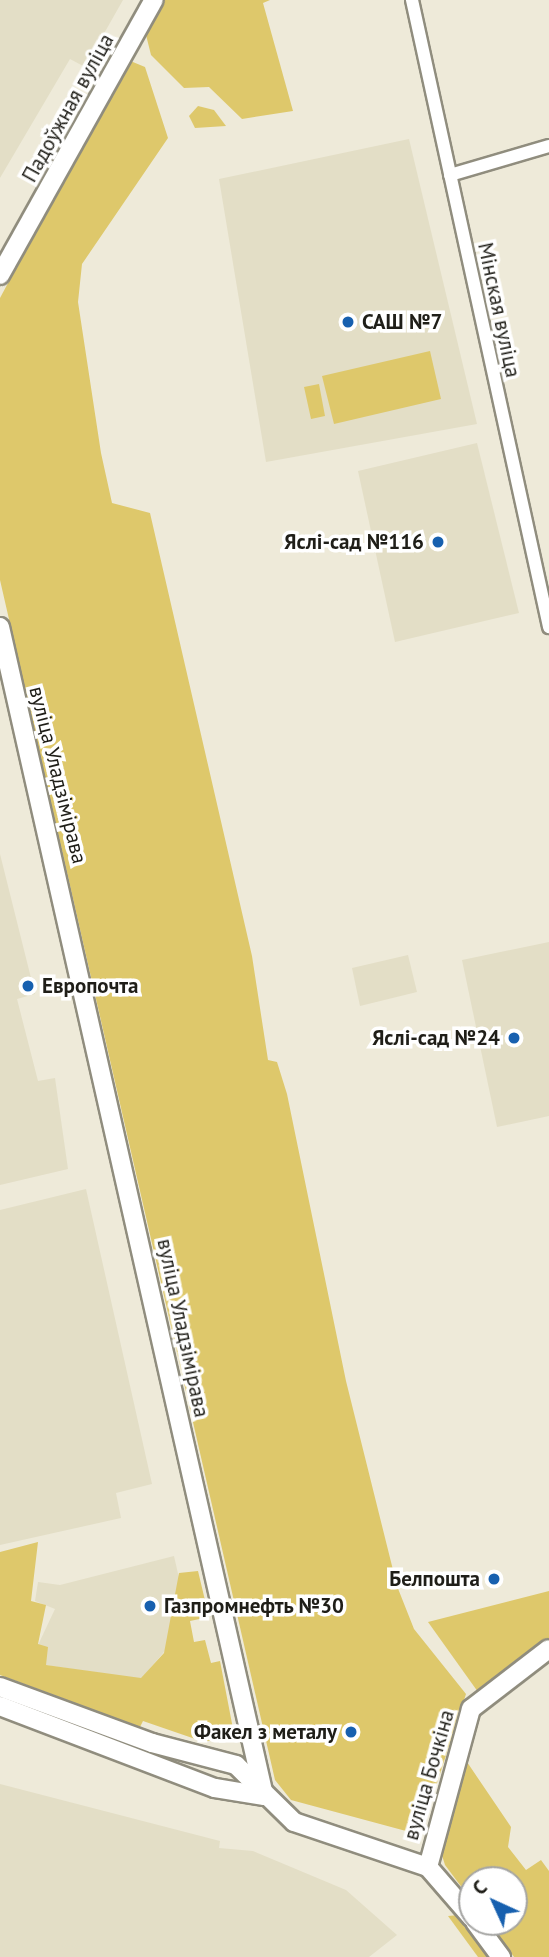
<!DOCTYPE html>
<html>
<head>
<meta charset="utf-8">
<style>
	body { margin:0 }
	#map { position:relative; width:549px; height:1957px; overflow:hidden; background:#eeead9; font-family:"PT Sans",sans-serif }
	div>[style] { position:absolute }
	.built>* { inset:0; background:#e3dec6 }
	.green>* { inset:0; background:#dec86b }
	.roads { filter:drop-shadow(2px 0 #908d7e) drop-shadow(-2px 0 #908d7e) drop-shadow(0 2px #908d7e) drop-shadow(0 -2px #908d7e) }
	.street>* { height:12px; margin:-6px; padding:0 6px; transform-origin:6px; border-radius:6px; background:#fff }
	.secondary>* { height:18px; margin:-9px; padding:0 9px; transform-origin:9px; border-radius:9px; background:#fff }
	.dots>* { width:19px; height:19px; translate:-50% -50%; box-sizing:border-box; border:4px solid #fff; border-radius:50% }
	span { translate:-50% -50%; white-space:nowrap; text-align:center; line-height:1.15; -webkit-text-stroke:7px #fff; paint-order:stroke }
	.street-label { font-size:21px; color:#1f1e18 }
	.poi-label { font-size:21px; color:#1f1e18; font-weight:700 }
	.left { translate:0 -50%; text-align:left }
	.right { translate:-100% -50%; text-align:right }
	.north { position:absolute; left:458px; top:1866px; width:70px; height:70px; box-sizing:border-box; background:#fff; border:2px solid #a5a5a3; border-radius:50%; rotate:315deg; font-size:19px; font-weight:700; line-height:28px; text-align:center; color:#1f1e18 }
	.north::after { content:''; display:block; margin:auto; width:24px; height:32px; background:#1760af; clip-path:polygon(50% 0,100% 100%,50% 72%,0 100%) }
</style>
</head>
<body>
<div id="map">
	<div class="built">
		<i style="clip-path:polygon(0 0,123px 0,85px 67px,70px 59px,0 178px)"></i>
		<i style="clip-path:polygon(409px 139px,477px 424px,266px 462px,219px 179px)"></i>
		<i style="clip-path:polygon(477px 443px,519px 613px,395px 642px,358px 471px)"></i>
		<i style="clip-path:polygon(0 854px,35px 994px,17px 999px,38px 1081px,55px 1078px,68px 1169px,0 1185px)"></i>
		<i style="clip-path:polygon(549px 942px,549px 1116px,497px 1127px,462px 960px)"></i>
		<i style="clip-path:polygon(408px 955px,417px 992px,360px 1006px,352px 968px)"></i>
		<i style="clip-path:polygon(86px 1189px,152px 1484px,116px 1493px,121px 1518px,0 1545px,0 1210px)"></i>
		<i style="clip-path:polygon(174px 1556px,179px 1578px,175px 1639px,141px 1679px,45px 1665px,38px 1645px,55px 1609px,35px 1601px,38px 1582px,60px 1585px)"></i>
		<i style="clip-path:polygon(0 1784px,220px 1841px,219px 1848px,253px 1851px,346px 1890px,397px 1935px,369px 1957px,0 1957px)"></i>
	</div>
	<div class="green">
		<i style="clip-path:polygon(163px 0,270px 0,263px 3px,293px 111px,242px 119px,209px 87px,184px 88px,151px 55px,145px 31px)"></i>
		<i style="clip-path:polygon(128px 60px,145px 67px,168px 138px,82px 264px,78px 302px,101px 453px,112px 503px,150px 513px,252px 956px,268px 1060px,277px 1062px,287px 1094px,346px 1381px,397px 1586px,414px 1629px,466px 1694px,423px 1826px,406px 1831px,291px 1800px,275px 1780px,0 580px,0 298px)"></i>
		<i style="clip-path:polygon(198px 106px,214px 110px,226px 126px,195px 128px,189px 116px)"></i>
		<i style="clip-path:polygon(430px 351px,441px 399px,334px 424px,322px 376px)"></i>
		<i style="clip-path:polygon(319px 384px,325px 416px,311px 419px,304px 387px)"></i>
		<i style="clip-path:polygon(38px 1542px,31px 1601px,46px 1605px,38px 1644px,48px 1647px,46px 1665px,141px 1678px,164px 1653px,179px 1573px,198px 1571px,209px 1617px,190px 1621px,194px 1642px,205px 1640px,211px 1663px,220px 1661px,234px 1734px,204px 1742px,143px 1721px,140px 1727px,0 1675px,0 1552px)"></i>
		<i style="clip-path:polygon(549px 1591px,549px 1641px,478px 1692px,428px 1622px)"></i>
		<i style="clip-path:polygon(467px 1762px,511px 1827px,508px 1847px,526px 1870px,541px 1860px,549px 1871px,549px 1957px,514px 1957px,488px 1922px,514px 1922px,514px 1880px,472px 1880px,472px 1901px,445px 1865px,440px 1849px,461px 1763px)"></i>
		<i style="clip-path:polygon(459px 1915px,491px 1957px,478px 1957px,448px 1916px)"></i>
	</div>
	<div class="roads">
		<div class="street">
			<i style="left:412px;top:0;width:642px;rotate:77.67deg"></i>
			<i style="left:450px;top:175px;width:103px;rotate:-16.3deg"></i>
		</div>
		<div class="secondary">
			<i style="left:0;top:275px;width:315px;rotate:-60.8deg"></i>
			<i style="left:0;top:627px;width:1198px;rotate:77.27deg"></i>
			<i style="left:0;top:1687px;width:162px;rotate:20.2deg"></i>
			<i style="left:152px;top:1743px;width:87px;rotate:14.7deg"></i>
			<i style="left:236px;top:1765px;width:81px;rotate:44.5deg"></i>
			<i style="left:294px;top:1822px;width:141px;rotate:18.6deg"></i>
			<i style="left:428px;top:1867px;width:67px;rotate:49.2deg"></i>
			<i style="left:0;top:1706px;width:230px;rotate:20.9deg"></i>
			<i style="left:215px;top:1788px;width:50px;rotate:9.3deg"></i>
			<i style="left:428px;top:1867px;width:164px;rotate:-74.8deg"></i>
			<i style="left:471px;top:1709px;width:98px;rotate:-37.6deg"></i>
			<i style="left:475px;top:1922px;width:44px;rotate:53.4deg"></i>
		</div>
	</div>
	<div class="dots">
		<i style="left:348px;top:322px;background:#1760af"></i>
		<i style="left:438px;top:542px;background:#1760af"></i>
		<i style="left:28px;top:986px;background:#1760af"></i>
		<i style="left:514px;top:1038px;background:#1760af"></i>
		<i style="left:494px;top:1579px;background:#1760af"></i>
		<i style="left:150px;top:1606px;background:#1760af"></i>
		<i style="left:351px;top:1732px;background:#1760af"></i>
	</div>
	<div class="street-label">
		<span style="left:68px;top:108px;rotate:-61deg">Падоўжная вуліца</span>
		<span style="left:499px;top:310px;rotate:78deg">Мінская вуліца</span>
		<span style="left:58px;top:775px;rotate:76deg">вуліца Уладзімірава</span>
		<span style="left:183px;top:1328px;rotate:78deg">вуліца Уладзімірава</span>
		<span style="left:429px;top:1775px;rotate:-74deg">вуліца Бочкіна</span>
	</div>
	<div class="poi-label">
		<span class="left" style="left:362px;top:322px">САШ №7</span>
		<span class="right" style="left:424px;top:542px">Яслі-сад №116</span>
		<span class="left" style="left:42px;top:986px">Европочта</span>
		<span class="right" style="left:500px;top:1038px">Яслі-сад №24</span>
		<span class="right" style="left:480px;top:1579px">Белпошта</span>
		<span class="left" style="left:164px;top:1606px">Газпромнефть №30</span>
		<span class="right" style="left:337px;top:1732px">Факел з металу</span>
	</div>
	<div class="north">С</div>
</div>
</body>
</html>
